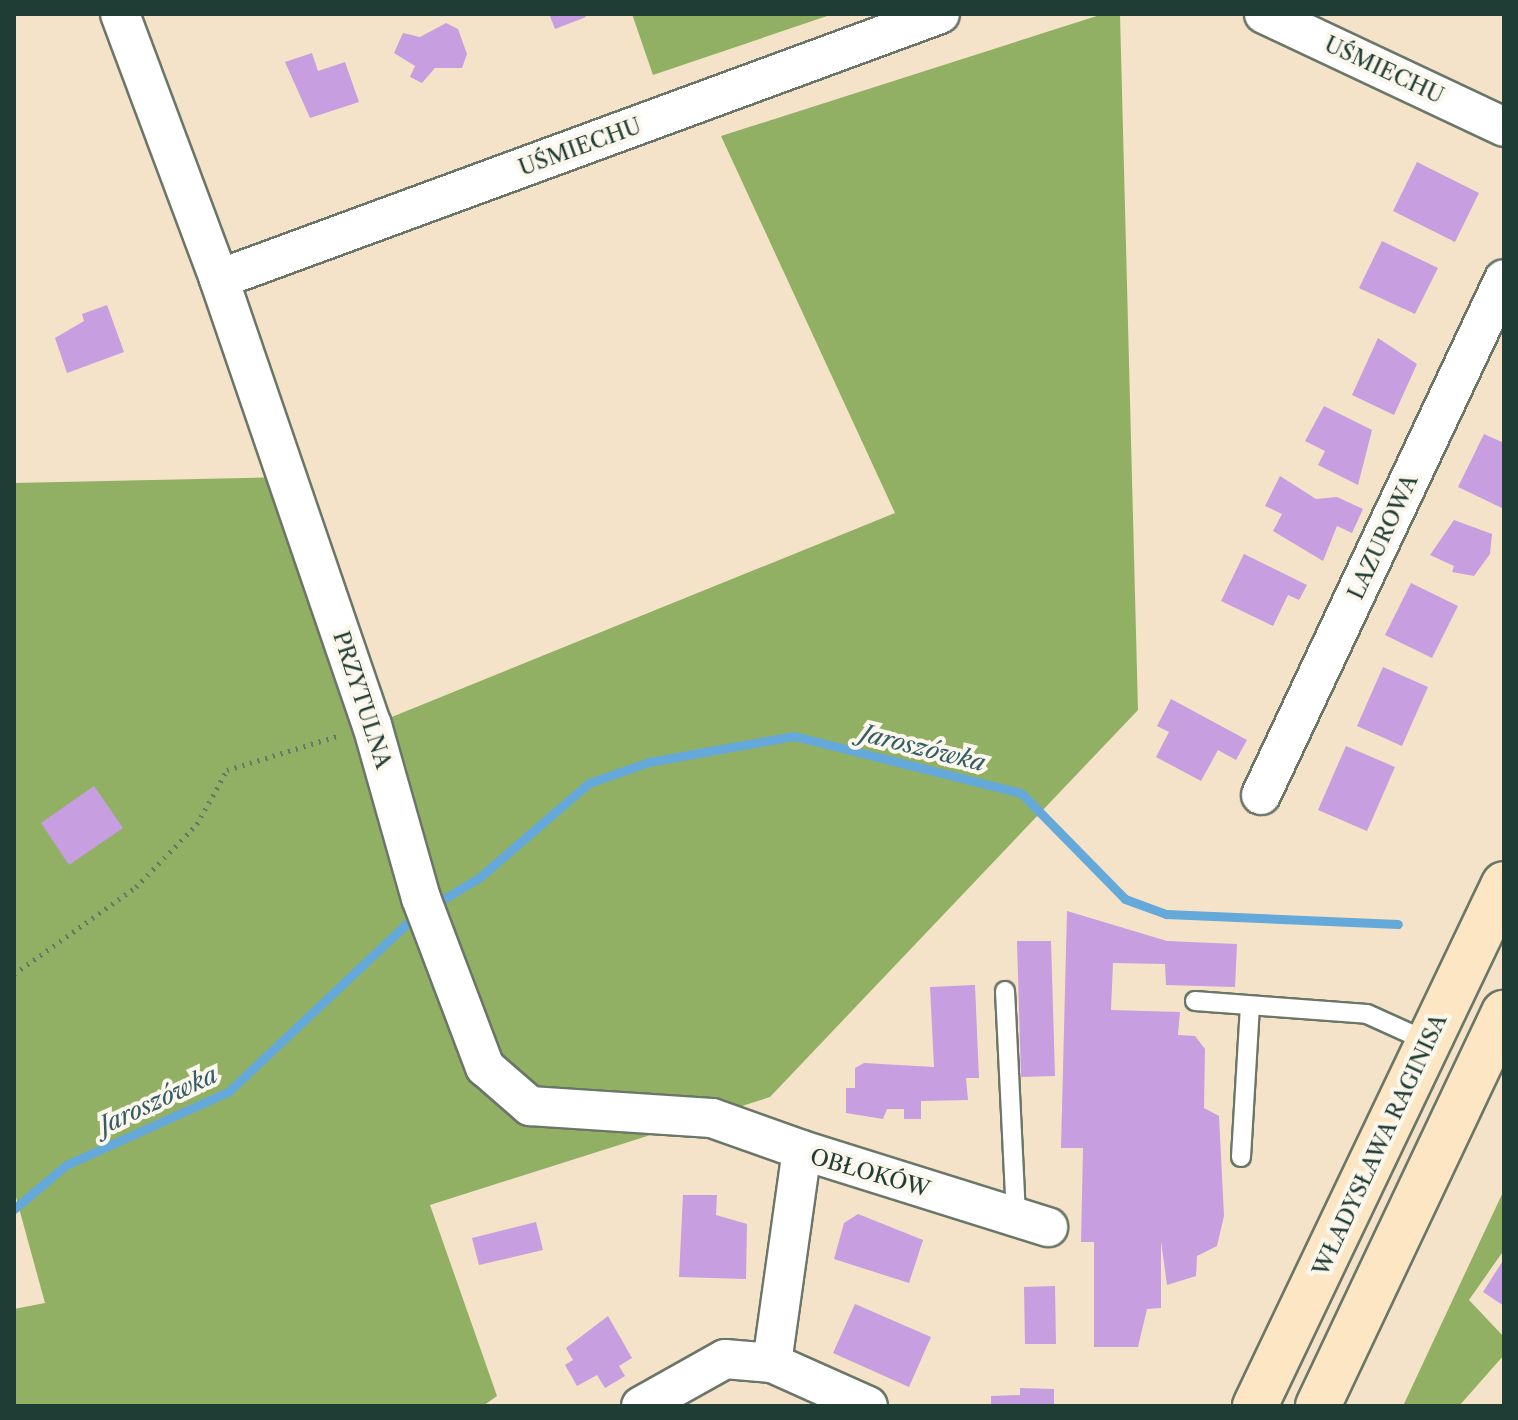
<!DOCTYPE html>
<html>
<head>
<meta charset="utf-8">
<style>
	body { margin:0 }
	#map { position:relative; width:1518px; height:1420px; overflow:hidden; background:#f5e3c9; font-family:"Libre Caslon Text",serif }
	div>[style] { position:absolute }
	.forest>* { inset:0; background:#91b064 }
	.stream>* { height:9px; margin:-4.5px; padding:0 4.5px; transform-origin:4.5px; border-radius:4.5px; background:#65a9da }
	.building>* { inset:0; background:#c79edf }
	.path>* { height:5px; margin-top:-2.5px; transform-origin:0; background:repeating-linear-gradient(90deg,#6a7768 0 2px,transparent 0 8px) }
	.roads { filter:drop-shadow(2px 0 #6a7768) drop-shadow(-2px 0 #6a7768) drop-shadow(0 2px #6a7768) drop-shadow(0 -2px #6a7768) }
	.lane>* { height:18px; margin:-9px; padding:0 9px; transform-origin:9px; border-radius:9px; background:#fff }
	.street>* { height:38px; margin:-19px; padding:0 19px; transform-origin:19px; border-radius:19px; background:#fff }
	.secondary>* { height:44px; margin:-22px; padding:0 22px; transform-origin:22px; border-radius:22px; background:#fce6c4 }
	span { translate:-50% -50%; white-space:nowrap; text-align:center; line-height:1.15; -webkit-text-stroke:8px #fbf7ec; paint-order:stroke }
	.street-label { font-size:22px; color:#1f3d34 }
	.water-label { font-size:24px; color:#345d66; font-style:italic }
	.frame { position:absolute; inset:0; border:16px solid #1f3d34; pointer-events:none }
</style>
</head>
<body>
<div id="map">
	<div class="forest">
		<i style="clip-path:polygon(632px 14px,833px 14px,653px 75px)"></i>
		<i style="clip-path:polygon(1103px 14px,1120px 14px,1138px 710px,770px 1097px,430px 1205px,497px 1396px,483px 1406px,14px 1406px,14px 1309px,45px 1303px,14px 1190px,14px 483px,286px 477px,372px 725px,895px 513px,721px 136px)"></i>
		<i style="clip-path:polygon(1504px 1190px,1504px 1250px,1469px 1300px,1504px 1337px,1504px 1355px,1459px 1406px,1403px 1406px)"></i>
	</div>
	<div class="stream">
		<i style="left:439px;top:902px;width:48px;rotate:-31.4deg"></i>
		<i style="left:480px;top:877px;width:144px;rotate:-40.8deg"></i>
		<i style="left:589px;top:783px;width:64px;rotate:-19.3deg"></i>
		<i style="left:649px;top:762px;width:147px;rotate:-10.2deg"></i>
		<i style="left:794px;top:736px;width:234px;rotate:14.1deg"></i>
		<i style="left:1021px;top:793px;width:148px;rotate:45.5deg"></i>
		<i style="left:1125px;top:899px;width:44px;rotate:20.1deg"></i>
		<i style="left:1166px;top:914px;width:232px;rotate:2.5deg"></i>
		<i style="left:14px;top:1209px;width:68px;rotate:-40.2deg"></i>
		<i style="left:66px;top:1165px;width:178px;rotate:-24.3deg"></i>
		<i style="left:228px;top:1092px;width:255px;rotate:-43.3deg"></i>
	</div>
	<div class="building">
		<i style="clip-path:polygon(549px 14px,584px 14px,586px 17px,555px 29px)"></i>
		<i style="clip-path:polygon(446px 23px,458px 29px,467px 54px,462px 68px,435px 68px,422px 83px,410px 77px,415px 66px,394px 53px,403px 33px,420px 37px)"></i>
		<i style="clip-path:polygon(312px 53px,318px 71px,345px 62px,359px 102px,310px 118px,285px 62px)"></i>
		<i style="clip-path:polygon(1417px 162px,1479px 193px,1455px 242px,1393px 211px)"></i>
		<i style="clip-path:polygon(1382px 241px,1438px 268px,1415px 314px,1359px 288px)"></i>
		<i style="clip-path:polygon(107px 305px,124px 352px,67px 373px,55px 338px,84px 321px,82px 314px)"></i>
		<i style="clip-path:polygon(1378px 338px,1417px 364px,1394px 415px,1352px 395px)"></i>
		<i style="clip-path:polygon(1324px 406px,1372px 430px,1358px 485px,1318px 465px,1325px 451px,1305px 441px)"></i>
		<i style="clip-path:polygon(1484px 434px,1504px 443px,1502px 508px,1458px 487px)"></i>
		<i style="clip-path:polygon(1280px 476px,1316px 499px,1337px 497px,1363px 509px,1352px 533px,1337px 526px,1323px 561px,1273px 531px,1282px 514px,1265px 506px)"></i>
		<i style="clip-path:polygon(1454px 520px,1492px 534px,1490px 554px,1474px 576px,1452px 572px,1454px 566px,1430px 555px)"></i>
		<i style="clip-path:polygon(1244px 554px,1307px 585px,1299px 600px,1288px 595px,1273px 626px,1221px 601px)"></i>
		<i style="clip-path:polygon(1411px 583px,1458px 606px,1432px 658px,1385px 635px)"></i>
		<i style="clip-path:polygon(1383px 667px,1428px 687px,1402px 746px,1357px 726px)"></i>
		<i style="clip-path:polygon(1171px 699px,1247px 740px,1236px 760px,1218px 750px,1201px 781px,1156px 757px,1169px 732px,1157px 726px)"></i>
		<i style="clip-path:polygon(1346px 746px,1395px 767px,1367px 831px,1318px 810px)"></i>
		<i style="clip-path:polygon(94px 786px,123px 828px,69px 865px,41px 823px)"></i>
		<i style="clip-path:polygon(1067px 911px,1167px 941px,1237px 944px,1235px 987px,1166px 985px,1165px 964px,1113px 963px,1111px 1010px,1180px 1012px,1178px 1035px,1195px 1036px,1205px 1049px,1204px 1108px,1219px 1116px,1224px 1216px,1217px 1246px,1197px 1256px,1196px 1276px,1167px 1285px,1161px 1241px,1161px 1308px,1147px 1309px,1138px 1347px,1094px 1347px,1094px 1242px,1081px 1242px,1083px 1148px,1061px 1148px)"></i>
		<i style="clip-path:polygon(1017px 941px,1051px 941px,1055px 1076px,1021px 1077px)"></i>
		<i style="clip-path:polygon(975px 985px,979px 1078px,966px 1078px,968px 1100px,921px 1101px,921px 1119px,904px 1119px,904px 1109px,887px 1109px,883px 1119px,846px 1113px,846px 1088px,855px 1088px,855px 1068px,864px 1063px,934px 1067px,930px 987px)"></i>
		<i style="clip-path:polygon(683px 1195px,717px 1195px,716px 1215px,747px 1224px,746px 1279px,679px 1277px)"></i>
		<i style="clip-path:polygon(858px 1214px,923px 1240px,909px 1283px,834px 1259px,844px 1223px)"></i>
		<i style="clip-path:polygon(536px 1222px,543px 1250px,479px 1265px,472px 1238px)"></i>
		<i style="clip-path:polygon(1504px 1259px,1504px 1306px,1483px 1292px)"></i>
		<i style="clip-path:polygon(1055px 1286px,1056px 1344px,1025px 1344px,1024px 1287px)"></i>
		<i style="clip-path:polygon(855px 1304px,931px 1337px,909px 1387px,833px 1353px)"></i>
		<i style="clip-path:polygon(608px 1316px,632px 1358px,619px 1366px,625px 1376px,605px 1388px,597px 1375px,577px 1386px,565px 1365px,573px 1360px,566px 1348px)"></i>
		<i style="clip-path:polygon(1020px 1388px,1054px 1389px,1054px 1406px,991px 1406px,991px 1396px,1020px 1395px)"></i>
	</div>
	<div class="path">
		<i style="left:14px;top:974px;width:150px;rotate:-35.5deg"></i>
		<i style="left:136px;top:887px;width:88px;rotate:-45.9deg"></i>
		<i style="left:197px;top:824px;width:62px;rotate:-60.9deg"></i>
		<i style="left:227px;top:770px;width:119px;rotate:-17.1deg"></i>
	</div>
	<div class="roads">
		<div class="lane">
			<i style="left:1005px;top:991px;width:226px;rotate:87.2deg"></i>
			<i style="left:1195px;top:1001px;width:172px;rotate:4.3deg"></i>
			<i style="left:1367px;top:1014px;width:68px;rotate:24.3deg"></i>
			<i style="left:1241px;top:1157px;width:150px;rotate:-86.6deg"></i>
		</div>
		<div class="street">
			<i style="left:120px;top:14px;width:283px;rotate:69.5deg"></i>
			<i style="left:219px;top:279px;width:472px;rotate:71.1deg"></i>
			<i style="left:372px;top:725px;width:180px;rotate:74.2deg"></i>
			<i style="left:421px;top:898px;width:181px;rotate:69.3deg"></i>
			<i style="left:485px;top:1067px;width:60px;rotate:40.9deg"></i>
			<i style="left:530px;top:1106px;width:182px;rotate:3.8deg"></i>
			<i style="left:712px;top:1118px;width:96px;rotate:19.6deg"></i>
			<i style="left:1264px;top:14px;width:265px;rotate:25.2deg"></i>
			<i style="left:219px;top:279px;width:768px;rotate:-20.18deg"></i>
			<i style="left:1261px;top:795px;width:570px;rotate:-64.78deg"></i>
			<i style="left:772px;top:1363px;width:215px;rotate:-82deg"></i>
			<i style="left:802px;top:1150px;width:258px;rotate:17.4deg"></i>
			<i style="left:641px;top:1406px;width:96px;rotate:-29.2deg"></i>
			<i style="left:725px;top:1359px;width:47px;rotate:4.9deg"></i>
			<i style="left:772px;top:1363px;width:105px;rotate:24.1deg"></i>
		</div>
		<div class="secondary">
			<i style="left:1255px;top:1406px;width:578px;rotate:-64.5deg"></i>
			<i style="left:1318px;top:1406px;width:435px;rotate:-64.7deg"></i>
		</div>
	</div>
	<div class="street-label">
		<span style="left:1384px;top:70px;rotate:25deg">UŚMIECHU</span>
		<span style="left:580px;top:147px;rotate:-20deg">UŚMIECHU</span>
		<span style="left:1383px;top:537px;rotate:-65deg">LAZUROWA</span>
		<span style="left:362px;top:700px;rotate:72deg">PRZYTULNA</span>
		<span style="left:1380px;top:1145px;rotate:-65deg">WŁADYSŁAWA RAGINISA</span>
		<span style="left:870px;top:1173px;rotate:16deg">OBŁOKÓW</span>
	</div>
	<div class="water-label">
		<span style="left:923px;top:748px;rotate:14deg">Jaroszówka</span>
		<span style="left:158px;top:1100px;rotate:-25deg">Jaroszówka</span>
	</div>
	<div class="frame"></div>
</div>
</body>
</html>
